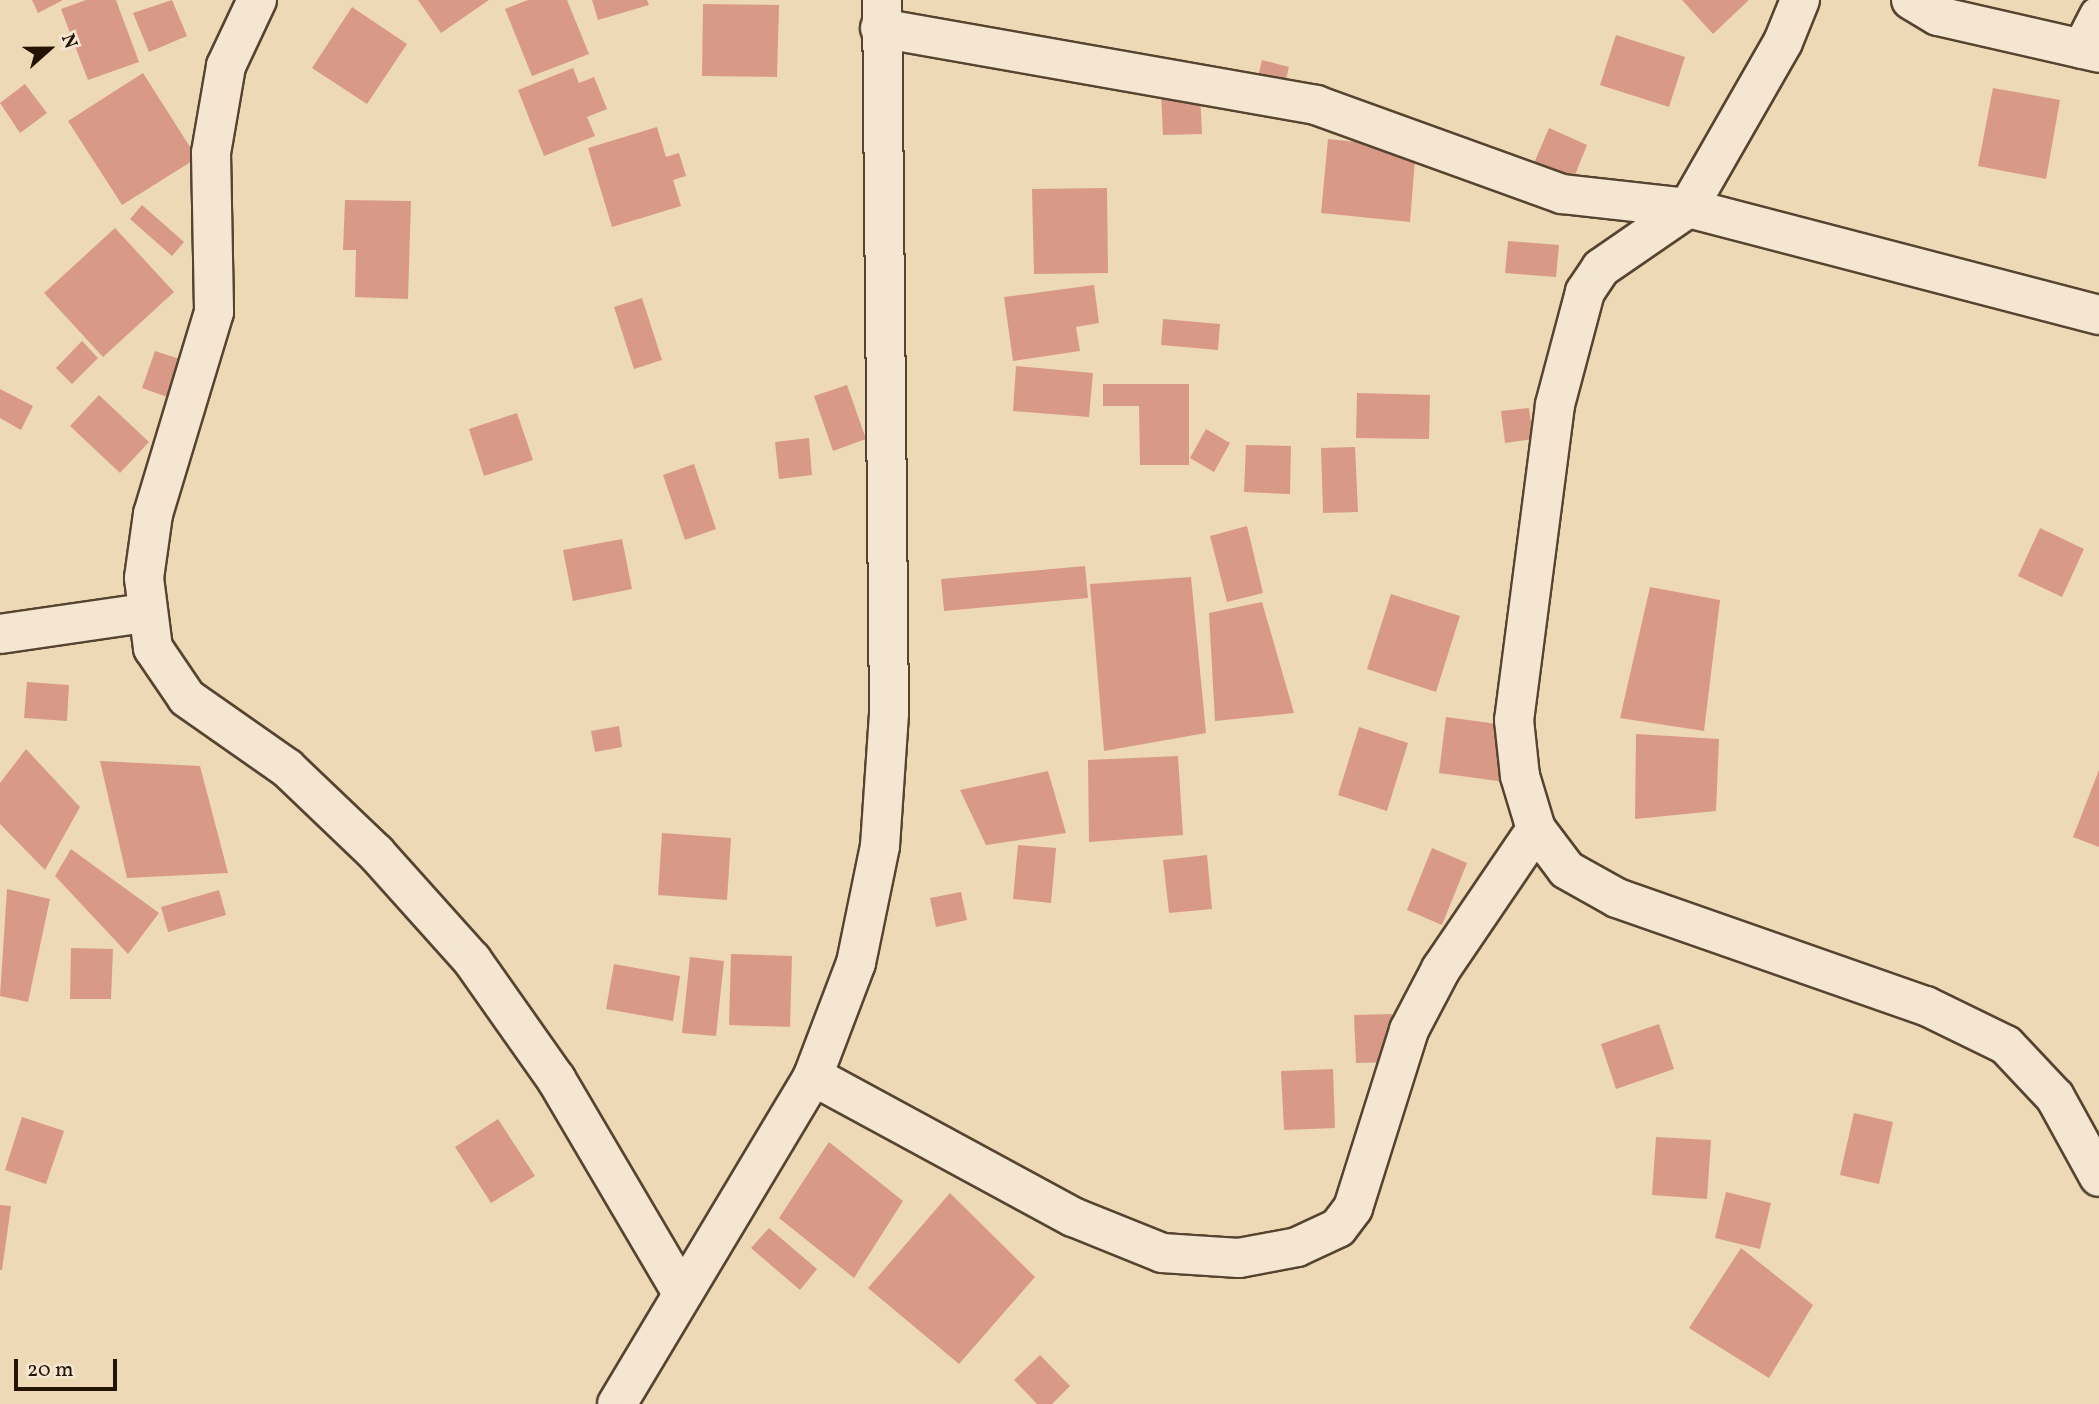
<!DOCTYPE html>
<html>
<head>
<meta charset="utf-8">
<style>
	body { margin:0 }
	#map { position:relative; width:2099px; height:1404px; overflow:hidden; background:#eed9b7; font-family:Vollkorn,serif }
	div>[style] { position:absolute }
	.building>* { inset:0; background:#d89a86 }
	.roads { filter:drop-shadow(2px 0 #564430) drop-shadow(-2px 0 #564430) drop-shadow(0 2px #564430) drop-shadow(0 -2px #564430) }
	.minor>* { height:38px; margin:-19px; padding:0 19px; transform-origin:19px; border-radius:19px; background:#f4e6d0 }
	span { translate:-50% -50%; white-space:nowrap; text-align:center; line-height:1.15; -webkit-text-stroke:6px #f4e6d0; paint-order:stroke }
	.north { position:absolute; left:14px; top:14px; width:70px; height:70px; -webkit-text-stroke:5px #f4e6d0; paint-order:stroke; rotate:69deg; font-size:19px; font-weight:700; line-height:28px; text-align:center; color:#231303 }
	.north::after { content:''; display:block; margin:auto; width:24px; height:32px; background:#231303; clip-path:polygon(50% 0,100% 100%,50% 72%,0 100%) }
	.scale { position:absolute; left:14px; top:1359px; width:103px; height:32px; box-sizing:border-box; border:4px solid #231303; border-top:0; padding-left:9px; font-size:21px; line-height:24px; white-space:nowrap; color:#231303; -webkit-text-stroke:5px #f4e6d0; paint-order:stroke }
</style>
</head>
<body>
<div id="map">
	<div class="building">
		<i style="clip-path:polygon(32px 0,63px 0,38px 13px)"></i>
		<i style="clip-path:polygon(86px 0,116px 0,139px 62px,88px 80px,61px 9px)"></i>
		<i style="clip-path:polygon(172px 0,187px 36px,149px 52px,133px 13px)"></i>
		<i style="clip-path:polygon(418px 0,489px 0,441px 33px)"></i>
		<i style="clip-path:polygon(528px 0,567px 0,589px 54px,532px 76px,505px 9px)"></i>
		<i style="clip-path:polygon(592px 0,647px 0,649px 5px,598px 20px)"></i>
		<i style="clip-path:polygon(1682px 0,1749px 0,1713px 34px)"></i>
		<i style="clip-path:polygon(703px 4px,779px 5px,777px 77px,702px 76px)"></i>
		<i style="clip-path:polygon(352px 7px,407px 44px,367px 104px,312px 68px)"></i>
		<i style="clip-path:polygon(1616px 35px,1685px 57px,1669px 107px,1600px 85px)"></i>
		<i style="clip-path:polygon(1262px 60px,1289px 67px,1283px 92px,1256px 86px)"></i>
		<i style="clip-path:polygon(573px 68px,579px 83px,594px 77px,607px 109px,587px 117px,595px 136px,544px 156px,518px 90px)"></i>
		<i style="clip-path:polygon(143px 73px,197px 158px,122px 205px,68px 121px)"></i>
		<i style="clip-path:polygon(25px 84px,47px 113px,20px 133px,0 103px)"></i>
		<i style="clip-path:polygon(1993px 88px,2060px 100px,2046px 179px,1978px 166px)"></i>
		<i style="clip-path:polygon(1161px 91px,1200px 91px,1202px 134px,1163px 135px)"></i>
		<i style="clip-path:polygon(657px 127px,666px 157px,679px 153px,686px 176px,673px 180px,681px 206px,612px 227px,588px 148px)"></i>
		<i style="clip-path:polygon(1549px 128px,1587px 145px,1573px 180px,1534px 163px)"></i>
		<i style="clip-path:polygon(1328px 139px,1416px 148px,1410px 222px,1321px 213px)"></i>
		<i style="clip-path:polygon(1107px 188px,1108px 273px,1034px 274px,1032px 189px)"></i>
		<i style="clip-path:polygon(345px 200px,411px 201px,408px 299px,355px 297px,356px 250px,343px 250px)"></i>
		<i style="clip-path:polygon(142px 205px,184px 242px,172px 256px,130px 219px)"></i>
		<i style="clip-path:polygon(115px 228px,174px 292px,103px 357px,44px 293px)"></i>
		<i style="clip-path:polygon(1508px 241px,1559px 245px,1556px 277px,1505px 273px)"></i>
		<i style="clip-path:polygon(1094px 285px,1099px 323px,1076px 327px,1080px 351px,1013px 361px,1004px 297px)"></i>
		<i style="clip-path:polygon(642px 298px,662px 360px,634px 369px,614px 307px)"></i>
		<i style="clip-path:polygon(1163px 319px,1220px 324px,1218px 350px,1161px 345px)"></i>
		<i style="clip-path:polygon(82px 341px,98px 358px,72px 384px,56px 368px)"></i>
		<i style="clip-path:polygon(155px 351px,186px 361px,173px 399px,142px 388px)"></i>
		<i style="clip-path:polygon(1016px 366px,1093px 373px,1089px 417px,1013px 411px)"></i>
		<i style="clip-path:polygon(1103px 384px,1189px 384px,1189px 465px,1140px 465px,1139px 406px,1103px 406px)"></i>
		<i style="clip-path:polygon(847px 385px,866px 439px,833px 451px,814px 396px)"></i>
		<i style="clip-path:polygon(0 389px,33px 406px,21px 430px,0 418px)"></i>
		<i style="clip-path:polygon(1357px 393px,1430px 395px,1429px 439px,1356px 438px)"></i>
		<i style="clip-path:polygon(99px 395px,149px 442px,120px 473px,70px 426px)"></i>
		<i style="clip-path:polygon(1529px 408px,1533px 439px,1505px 443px,1501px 411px)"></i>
		<i style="clip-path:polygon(517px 413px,533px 460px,484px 476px,469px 429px)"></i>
		<i style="clip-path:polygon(1206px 429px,1230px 443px,1214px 472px,1190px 458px)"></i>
		<i style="clip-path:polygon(809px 438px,812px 475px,779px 479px,775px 442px)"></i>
		<i style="clip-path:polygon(1246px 445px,1291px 446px,1290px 494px,1244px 492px)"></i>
		<i style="clip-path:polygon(1355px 447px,1358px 512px,1323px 513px,1321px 448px)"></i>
		<i style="clip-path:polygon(694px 464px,716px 529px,685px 540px,663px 475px)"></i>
		<i style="clip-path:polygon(1247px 526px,1263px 593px,1227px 602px,1210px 536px)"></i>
		<i style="clip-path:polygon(2040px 528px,2084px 549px,2062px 597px,2018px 576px)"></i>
		<i style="clip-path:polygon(622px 539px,632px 589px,573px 601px,563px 550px)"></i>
		<i style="clip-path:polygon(1085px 566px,1088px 598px,944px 611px,941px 579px)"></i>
		<i style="clip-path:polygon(1191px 577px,1206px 733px,1104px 751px,1090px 584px)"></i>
		<i style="clip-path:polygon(1650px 587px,1720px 600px,1704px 731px,1620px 718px)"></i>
		<i style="clip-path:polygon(1391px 594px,1460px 616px,1436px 692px,1367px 669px)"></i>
		<i style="clip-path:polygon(1262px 602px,1294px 713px,1215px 721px,1209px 613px)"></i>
		<i style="clip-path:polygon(27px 682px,69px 685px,67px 721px,24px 718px)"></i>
		<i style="clip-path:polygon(1446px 717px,1512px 726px,1505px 782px,1439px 773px)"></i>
		<i style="clip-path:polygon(619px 726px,622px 747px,595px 752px,591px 731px)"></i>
		<i style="clip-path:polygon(1359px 727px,1408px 743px,1387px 811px,1338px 795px)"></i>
		<i style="clip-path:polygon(1636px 734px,1719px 739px,1716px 811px,1635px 819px)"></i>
		<i style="clip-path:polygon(26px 749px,80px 807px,45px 870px,0 824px,0 783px)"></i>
		<i style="clip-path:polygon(1178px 756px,1183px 835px,1089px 842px,1088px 760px)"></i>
		<i style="clip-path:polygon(100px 761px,200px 766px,228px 873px,127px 878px)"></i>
		<i style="clip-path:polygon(2099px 770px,2099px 847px,2073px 837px)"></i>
		<i style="clip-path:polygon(1048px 771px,1066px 833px,986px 845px,960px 790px)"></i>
		<i style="clip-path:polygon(662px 833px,731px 838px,727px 900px,658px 895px)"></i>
		<i style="clip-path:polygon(1018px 845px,1056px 848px,1051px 903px,1013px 899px)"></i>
		<i style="clip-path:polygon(1432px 848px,1467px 863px,1442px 925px,1407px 910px)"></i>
		<i style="clip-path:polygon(71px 849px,159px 913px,128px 954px,55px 876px)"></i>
		<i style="clip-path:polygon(1207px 855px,1212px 909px,1169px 913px,1163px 860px)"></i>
		<i style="clip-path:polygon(7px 889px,50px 899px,28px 1002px,0 996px)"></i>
		<i style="clip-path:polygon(219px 890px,226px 915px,168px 932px,161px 907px)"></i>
		<i style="clip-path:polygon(961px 892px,967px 920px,936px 927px,930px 898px)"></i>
		<i style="clip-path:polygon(71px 948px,113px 949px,111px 999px,70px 999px)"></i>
		<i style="clip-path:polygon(731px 954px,792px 956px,790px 1027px,729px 1025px)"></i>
		<i style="clip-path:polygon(690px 957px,724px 961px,716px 1036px,682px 1033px)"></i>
		<i style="clip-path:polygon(614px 964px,680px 976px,673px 1021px,606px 1009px)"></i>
		<i style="clip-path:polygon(1392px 1014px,1394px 1062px,1356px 1063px,1354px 1015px)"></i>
		<i style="clip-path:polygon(1659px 1024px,1674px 1069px,1616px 1089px,1601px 1044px)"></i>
		<i style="clip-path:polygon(1333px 1069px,1335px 1128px,1284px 1130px,1281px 1071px)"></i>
		<i style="clip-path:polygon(1854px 1113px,1893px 1122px,1879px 1184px,1840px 1175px)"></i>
		<i style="clip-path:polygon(22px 1117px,64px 1131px,46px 1184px,5px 1170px)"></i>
		<i style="clip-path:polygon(498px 1119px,535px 1176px,491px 1203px,455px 1147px)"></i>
		<i style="clip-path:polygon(1656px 1137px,1711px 1140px,1707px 1199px,1652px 1195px)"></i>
		<i style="clip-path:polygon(829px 1142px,903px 1201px,854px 1278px,779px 1218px)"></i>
		<i style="clip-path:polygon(1726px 1192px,1771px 1203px,1760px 1249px,1715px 1238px)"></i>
		<i style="clip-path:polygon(950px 1193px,1035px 1277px,959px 1364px,868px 1288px)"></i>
		<i style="clip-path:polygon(0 1205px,11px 1206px,2px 1270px,0 1270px)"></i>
		<i style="clip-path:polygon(769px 1228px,817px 1269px,800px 1290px,751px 1248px)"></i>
		<i style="clip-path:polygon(1741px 1248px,1813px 1305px,1769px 1378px,1689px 1328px)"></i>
		<i style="clip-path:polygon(1040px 1355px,1070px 1386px,1052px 1404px,1037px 1404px,1014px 1380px)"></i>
	</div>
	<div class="roads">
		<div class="minor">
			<i style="left:257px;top:0;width:73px;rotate:115.2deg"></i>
			<i style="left:226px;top:66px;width:88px;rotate:99.8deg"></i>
			<i style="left:211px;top:153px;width:159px;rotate:88.9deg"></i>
			<i style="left:214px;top:312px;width:211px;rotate:106.8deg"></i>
			<i style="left:153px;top:514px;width:65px;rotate:98deg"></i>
			<i style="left:144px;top:578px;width:71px;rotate:82.7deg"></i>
			<i style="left:153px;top:648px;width:60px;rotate:55.8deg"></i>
			<i style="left:187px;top:698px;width:122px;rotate:35deg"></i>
			<i style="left:287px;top:768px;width:123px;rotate:43.7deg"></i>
			<i style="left:376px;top:853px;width:144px;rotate:48.1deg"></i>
			<i style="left:472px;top:960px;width:146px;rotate:54.8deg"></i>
			<i style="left:556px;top:1079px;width:248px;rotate:59.5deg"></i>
			<i style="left:1800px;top:0;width:45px;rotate:112deg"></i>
			<i style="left:1783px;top:42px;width:191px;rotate:119.8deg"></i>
			<i style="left:1688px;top:208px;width:106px;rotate:145.4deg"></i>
			<i style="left:1601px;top:268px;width:29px;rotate:124deg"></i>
			<i style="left:1585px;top:292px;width:117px;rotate:104.9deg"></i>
			<i style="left:1555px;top:405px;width:318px;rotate:97.4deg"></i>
			<i style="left:1514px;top:720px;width:56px;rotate:83.9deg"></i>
			<i style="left:1520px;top:776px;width:55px;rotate:73.2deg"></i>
			<i style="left:1536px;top:829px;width:51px;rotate:52.9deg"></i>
			<i style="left:1567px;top:870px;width:57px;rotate:29.2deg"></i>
			<i style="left:1617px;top:898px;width:327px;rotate:19.3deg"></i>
			<i style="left:1926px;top:1006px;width:89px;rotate:26deg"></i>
			<i style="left:2006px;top:1045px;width:71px;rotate:46.7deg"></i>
			<i style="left:2055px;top:1097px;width:91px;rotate:61.2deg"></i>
			<i style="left:1911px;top:0;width:31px;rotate:31deg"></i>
			<i style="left:1938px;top:16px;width:165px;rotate:12.9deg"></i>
			<i style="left:880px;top:28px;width:443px;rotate:10deg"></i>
			<i style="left:1316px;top:105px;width:262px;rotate:19.9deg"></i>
			<i style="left:1562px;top:194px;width:127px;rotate:6.3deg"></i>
			<i style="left:1688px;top:208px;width:425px;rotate:14.6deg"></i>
			<i style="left:2082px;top:49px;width:37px;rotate:-63deg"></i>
			<i style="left:0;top:634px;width:146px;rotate:-8.3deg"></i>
			<i style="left:813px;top:1076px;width:296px;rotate:28.5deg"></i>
			<i style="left:1073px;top:1217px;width:96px;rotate:22deg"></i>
			<i style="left:1162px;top:1253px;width:77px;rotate:3.7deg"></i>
			<i style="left:1239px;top:1258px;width:59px;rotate:-10.7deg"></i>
			<i style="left:1297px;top:1247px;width:45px;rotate:-24.9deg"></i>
			<i style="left:1338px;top:1228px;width:25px;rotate:-53deg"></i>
			<i style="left:1353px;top:1208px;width:187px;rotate:-72.5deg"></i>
			<i style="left:1409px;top:1030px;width:69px;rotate:-62.3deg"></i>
			<i style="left:1441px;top:969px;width:169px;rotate:-55.8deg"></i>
			<i style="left:617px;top:1404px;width:382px;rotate:-59.1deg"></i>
			<i style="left:813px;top:1076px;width:121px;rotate:-69.2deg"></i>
			<i style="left:856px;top:963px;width:119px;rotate:-78.4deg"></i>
			<i style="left:880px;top:846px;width:132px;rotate:-86.1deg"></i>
			<i style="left:889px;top:714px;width:714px;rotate:-90.56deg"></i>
		</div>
	</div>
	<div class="north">N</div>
	<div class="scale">20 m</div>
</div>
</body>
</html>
